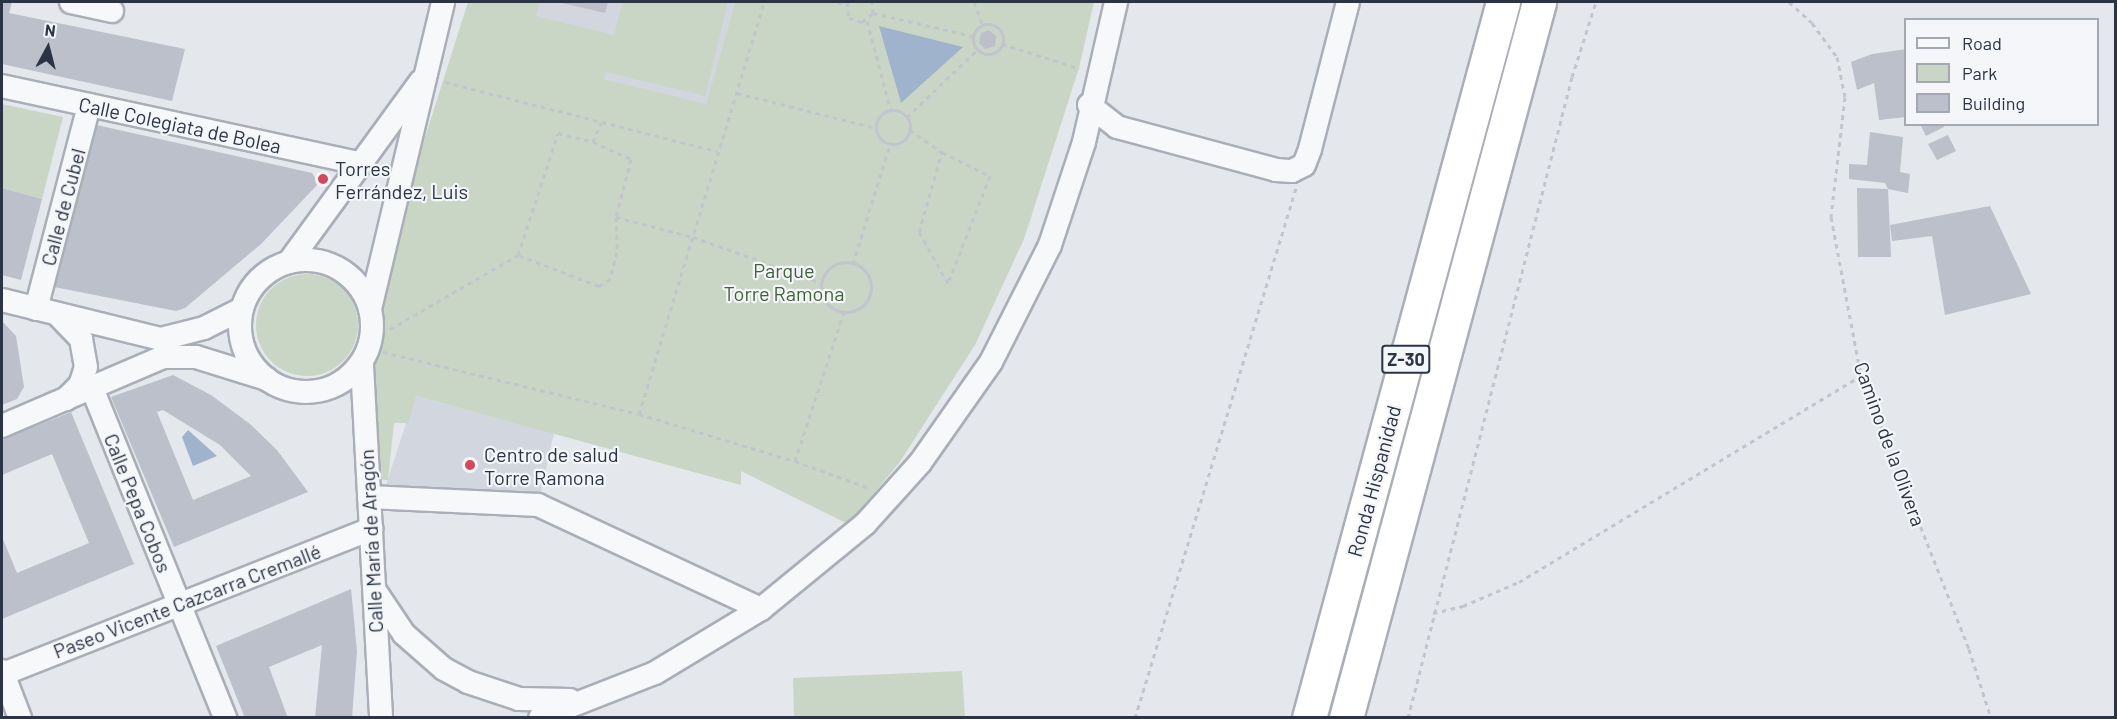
<!DOCTYPE html>
<html>
<head>
<meta charset="utf-8">
<style>
	body { margin:0 }
	#map { position:relative; width:2117px; height:719px; overflow:hidden; background:#e4e7ec; font-family:Barlow,sans-serif }
	div>[style] { position:absolute }
	.built>* { inset:0; background:#d2d6de }
	.green>* { inset:0; background:#c9d6c5 }
	.round { border-radius:50% }
	.water>* { inset:0; background:#9fb4cc }
	.building>* { inset:0; background:#bbc0ca }
	.path>* { height:3px; margin-top:-1.5px; transform-origin:0; background:repeating-linear-gradient(90deg,#c2c5cb 0 4.5px,transparent 0 9px) }
	.path>.ring { margin:-1.5px; padding:0; box-sizing:content-box; background:none; border:3px solid #c2c5cb; border-radius:50% }
	.roads { filter:drop-shadow(2px 0 #a9aeb7) drop-shadow(-2px 0 #a9aeb7) drop-shadow(0 2px #a9aeb7) drop-shadow(0 -2px #a9aeb7) }
	.minor>* { height:22px; margin:-11px; padding:0 11px; transform-origin:11px; border-radius:11px; background:#f7f8fa }
	.minor>.ring { margin:-11px; padding:0; box-sizing:content-box; background:none; border:22px solid #f7f8fa; border-radius:50% }
	.highway>* { height:33px; margin:-16.5px; padding:0 16.5px; transform-origin:16.5px; border-radius:16.5px; background:#fff }
	.dots>* { width:16px; height:16px; translate:-50% -50%; box-sizing:border-box; border:3px solid #f4f6f9; border-radius:50% }
	span { translate:-50% -50%; white-space:nowrap; text-align:center; line-height:1.15; -webkit-text-stroke:4.5px #f4f6f9; paint-order:stroke }
	.shield-label span { padding:2px 4px; background:#f4f6f9; border:2px solid; border-radius:4px; -webkit-text-stroke-width:0 }
	.shield-label { font-size:18px; color:#2b3445; font-weight:700 }
	.street-label { font-size:20px; color:#2b3445 }
	.poi-label { font-size:20px; color:#2b3445 }
	.left { translate:0 -50%; text-align:left }
	.park-label { font-size:20px; color:#3f6138 }
	.frame { position:absolute; inset:0; border:3px solid #2b3445; pointer-events:none }
	.legend { position:absolute; left:1904px; top:18px; width:195px; height:108px; box-sizing:border-box; background:#f4f6f9; border:2px solid #a4a8b1; margin:0; padding:8px 10px; list-style:none; font-size:18px; color:#2b3445 }
	.legend li { display:flex; align-items:center; gap:12px; height:30px }
	.legend b { width:30px; border:2px solid #a4a8b1 }
	.north { position:absolute; left:18px; top:18px; width:60px; height:60px; -webkit-text-stroke:4px #f4f6f9; paint-order:stroke; rotate:7deg; font-size:16px; font-weight:700; line-height:24px; text-align:center; color:#2b3445 }
	.north::after { content:''; display:block; margin:auto; width:21px; height:27px; background:#2b3445; clip-path:polygon(50% 0,100% 100%,50% 72%,0 100%) }
</style>
</head>
<body>
<div id="map">
	<div class="built">
		<i style="clip-path:polygon(469px 2px,735px 2px,706px 105px,604px 79px)"></i>
		<i style="clip-path:polygon(415px 396px,554px 433px,538px 505px,382px 497px)"></i>
	</div>
	<div class="green">
		<i style="clip-path:polygon(468px 2px,540px 2px,536px 16px,614px 35px,623px 2px,728px 2px,705px 96px,606px 72px,604px 79px,706px 104px,735px 2px,1094px 2px,1079px 68px,1024px 239px,975px 345px,899px 463px,848px 524px,741px 471px,741px 485px,416px 396px,408px 423px,394px 423px,388px 480px,372px 479px,369px 394px,372px 356px,401px 213px)"></i>
		<i style="clip-path:polygon(2px 104px,63px 117px,42px 199px,2px 188px)"></i>
		<i class="round" style="left:256px;top:274px;width:102px;height:102px"></i>
		<i style="clip-path:polygon(962px 671px,965px 717px,794px 717px,793px 678px)"></i>
	</div>
	<div class="water">
		<i style="clip-path:polygon(879px 26px,963px 47px,901px 103px)"></i>
		<i style="clip-path:polygon(188px 430px,217px 456px,193px 466px,182px 437px)"></i>
	</div>
	<div class="building">
		<i style="clip-path:polygon(2px 2px,12px 2px,9px 13px,185px 49px,172px 101px,2px 64px)"></i>
		<i style="clip-path:polygon(558px 2px,608px 2px,605px 13px)"></i>
		<i style="clip-path:polygon(989px 30px,996px 36px,995px 46px,985px 49px,979px 43px,981px 33px)"></i>
		<i style="clip-path:polygon(1906px 49px,1906px 117px,1879px 120px,1874px 83px,1857px 90px,1851px 62px,1872px 54px)"></i>
		<i style="clip-path:polygon(92px 124px,312px 173px,319px 183px,261px 244px,185px 308px,176px 311px,49px 286px)"></i>
		<i style="clip-path:polygon(1920px 124px,1944px 124px,1944px 127px,1926px 136px)"></i>
		<i style="clip-path:polygon(1870px 132px,1903px 137px,1900px 172px,1910px 174px,1908px 193px,1888px 189px,1885px 183px,1849px 179px,1849px 164px,1867px 165px)"></i>
		<i style="clip-path:polygon(1948px 135px,1956px 151px,1937px 160px,1928px 144px)"></i>
		<i style="clip-path:polygon(2px 188px,42px 199px,21px 280px,2px 275px)"></i>
		<i style="clip-path:polygon(1857px 188px,1888px 189px,1891px 257px,1858px 257px)"></i>
		<i style="clip-path:polygon(1990px 206px,2031px 294px,1945px 315px,1932px 236px,1892px 241px,1890px 225px)"></i>
		<i style="clip-path:polygon(2px 321px,16px 336px,24px 387px,17px 399px,2px 405px)"></i>
		<i style="clip-path:polygon(evenodd,173px 375px,211px 395px,250px 424px,277px 450px,308px 492px,174px 547px,111px 397px,173px 375px,163px 410px,220px 445px,251px 476px,193px 500px,157px 412px,163px 410px)"></i>
		<i style="clip-path:polygon(71px 412px,134px 564px,2px 619px,2px 537px,17px 573px,89px 543px,52px 454px,2px 475px,2px 440px)"></i>
		<i style="clip-path:polygon(351px 589px,357px 651px,352px 718px,315px 718px,322px 645px,269px 667px,288px 718px,245px 718px,216px 646px)"></i>
	</div>
	<div class="path">
		<i style="left:838px;top:2px;width:9px;rotate:21deg"></i>
		<i style="left:847px;top:2px;width:16px;rotate:83deg"></i>
		<i style="left:849px;top:18px;width:14px;rotate:17deg"></i>
		<i style="left:862px;top:22px;width:14px;rotate:-39deg"></i>
		<i style="left:873px;top:13px;width:11px;rotate:-95deg"></i>
		<i style="left:974px;top:2px;width:25px;rotate:69deg"></i>
		<i style="left:1789px;top:2px;width:31px;rotate:42deg"></i>
		<i style="left:1812px;top:23px;width:42px;rotate:53.7deg"></i>
		<i style="left:1837px;top:57px;width:41px;rotate:78.7deg"></i>
		<i style="left:1845px;top:97px;width:121px;rotate:96.7deg"></i>
		<i style="left:1831px;top:217px;width:162px;rotate:79.3deg"></i>
		<i style="left:1861px;top:376px;width:294px;rotate:68.4deg"></i>
		<i style="left:1969px;top:649px;width:72px;rotate:72.3deg"></i>
		<i style="left:873px;top:13px;width:103px;rotate:13deg"></i>
		<i style="left:867px;top:21px;width:93px;rotate:75.1deg"></i>
		<i class="ring" style="left:973px;top:24px;width:27px;height:27px"></i>
		<i style="left:1002px;top:44px;width:81px;rotate:17.3deg"></i>
		<i style="left:445px;top:82px;width:280px;rotate:14.3deg"></i>
		<i style="left:737px;top:93px;width:143px;rotate:14.1deg"></i>
		<i class="ring" style="left:876px;top:110px;width:31px;height:31px"></i>
		<i style="left:907px;top:117px;width:97px;rotate:-43.7deg"></i>
		<i style="left:910px;top:130px;width:39px;rotate:35deg"></i>
		<i style="left:942px;top:152px;width:54px;rotate:26.6deg"></i>
		<i style="left:990px;top:176px;width:115px;rotate:111.4deg"></i>
		<i style="left:948px;top:283px;width:59px;rotate:-119.6deg"></i>
		<i style="left:919px;top:232px;width:83px;rotate:-74deg"></i>
		<i style="left:593px;top:142px;width:42px;rotate:24.1deg"></i>
		<i style="left:631px;top:159px;width:60px;rotate:104.5deg"></i>
		<i style="left:616px;top:217px;width:35px;rotate:88deg"></i>
		<i style="left:617px;top:252px;width:28px;rotate:105deg"></i>
		<i style="left:610px;top:279px;width:13px;rotate:148deg"></i>
		<i style="left:599px;top:286px;width:87px;rotate:-159.1deg"></i>
		<i style="left:518px;top:255px;width:128px;rotate:-71.8deg"></i>
		<i style="left:558px;top:133px;width:36px;rotate:14deg"></i>
		<i style="left:593px;top:142px;width:21px;rotate:-67deg"></i>
		<i style="left:616px;top:217px;width:80px;rotate:14.6deg"></i>
		<i style="left:693px;top:237px;width:137px;rotate:19.6deg"></i>
		<i class="ring" style="left:821px;top:262px;width:47px;height:47px"></i>
		<i style="left:853px;top:264px;width:126px;rotate:-72.9deg"></i>
		<i style="left:390px;top:329px;width:148px;rotate:-30deg"></i>
		<i style="left:383px;top:352px;width:263px;rotate:13.6deg"></i>
		<i style="left:639px;top:414px;width:163px;rotate:16.8deg"></i>
		<i style="left:795px;top:461px;width:79px;rotate:20deg"></i>
		<i style="left:639px;top:414px;width:431px;rotate:-73.1deg"></i>
		<i style="left:795px;top:461px;width:157px;rotate:-71.8deg"></i>
		<i style="left:1433px;top:613px;width:31px;rotate:-13deg"></i>
		<i style="left:1463px;top:606px;width:61px;rotate:-23.2deg"></i>
		<i style="left:1519px;top:582px;width:399px;rotate:-31.1deg"></i>
		<i style="left:1135px;top:718px;width:554px;rotate:-73.1deg"></i>
		<i style="left:1408px;top:718px;width:662px;rotate:-75.65deg"></i>
		<i style="left:1572px;top:77px;width:79px;rotate:-72.3deg"></i>
	</div>
	<div class="roads">
		<div class="minor">
			<i style="left:71px;top:2px;width:42px;rotate:12.4deg"></i>
			<i style="left:2px;top:86px;width:364px;rotate:12.2deg"></i>
			<i style="left:1089px;top:105px;width:36px;rotate:38deg"></i>
			<i style="left:1117px;top:127px;width:165px;rotate:15.1deg"></i>
			<i style="left:1276px;top:170px;width:16px;rotate:4deg"></i>
			<i style="left:1292px;top:171px;width:13px;rotate:-27deg"></i>
			<i style="left:1304px;top:165px;width:17px;rotate:-69deg"></i>
			<i style="left:1310px;top:149px;width:152px;rotate:-75.5deg"></i>
			<i class="ring" style="left:240px;top:260px;width:110px;height:110px"></i>
			<i style="left:289px;top:262px;width:224px;rotate:-53.9deg"></i>
			<i style="left:2px;top:300px;width:164px;rotate:13.8deg"></i>
			<i style="left:161px;top:339px;width:44px;rotate:-14.3deg"></i>
			<i style="left:204px;top:328px;width:42px;rotate:-26.6deg"></i>
			<i style="left:36px;top:309px;width:211px;rotate:-75.4deg"></i>
			<i style="left:370px;top:309px;width:316px;rotate:-76.6deg"></i>
			<i style="left:59px;top:316px;width:32px;rotate:46deg"></i>
			<i style="left:81px;top:339px;width:28px;rotate:80deg"></i>
			<i style="left:86px;top:367px;width:19px;rotate:108deg"></i>
			<i style="left:80px;top:385px;width:20px;rotate:135deg"></i>
			<i style="left:362px;top:365px;width:354px;rotate:86.9deg"></i>
			<i style="left:92px;top:388px;width:356px;rotate:68deg"></i>
			<i style="left:2px;top:426px;width:175px;rotate:-23.2deg"></i>
			<i style="left:163px;top:357px;width:33px"></i>
			<i style="left:196px;top:357px;width:74px;rotate:17.2deg"></i>
			<i style="left:369px;top:497px;width:169px;rotate:2.7deg"></i>
			<i style="left:538px;top:505px;width:246px;rotate:25deg"></i>
			<i style="left:376px;top:592px;width:50px;rotate:56.3deg"></i>
			<i style="left:404px;top:634px;width:53px;rotate:41.2deg"></i>
			<i style="left:444px;top:669px;width:27px;rotate:28deg"></i>
			<i style="left:468px;top:682px;width:54px;rotate:18.4deg"></i>
			<i style="left:519px;top:699px;width:51px;rotate:1.1deg"></i>
			<i style="left:2px;top:671px;width:50px;rotate:69deg"></i>
			<i style="left:3px;top:674px;width:396px;rotate:-21.5deg"></i>
			<i style="left:540px;top:718px;width:123px;rotate:-21.4deg"></i>
			<i style="left:655px;top:673px;width:124px;rotate:-31.1deg"></i>
			<i style="left:761px;top:609px;width:134px;rotate:-39.3deg"></i>
			<i style="left:865px;top:524px;width:82px;rotate:-48deg"></i>
			<i style="left:920px;top:463px;width:123px;rotate:-54.9deg"></i>
			<i style="left:991px;top:362px;width:131px;rotate:-63.2deg"></i>
			<i style="left:1050px;top:245px;width:108px;rotate:-71.7deg"></i>
			<i style="left:1084px;top:142px;width:144px;rotate:-77.1deg"></i>
		</div>
		<div class="highway">
			<i style="left:1309px;top:718px;width:742px;rotate:-74.84deg"></i>
			<i style="left:1346px;top:718px;width:742px;rotate:-74.91deg"></i>
		</div>
	</div>
	<div class="dots">
		<i style="left:323px;top:179px;background:#d1495b"></i>
		<i style="left:470px;top:465px;background:#d1495b"></i>
	</div>
	<div class="shield-label">
		<span style="left:1406px;top:359px">Z-30</span>
	</div>
	<div class="street-label">
		<span style="left:180px;top:125px;rotate:12deg">Calle Colegiata de Bolea</span>
		<span style="left:63px;top:207px;rotate:-75deg">Calle de Cubel</span>
		<span style="left:1890px;top:444px;rotate:70deg">Camino de la Olivera</span>
		<span style="left:1374px;top:481px;rotate:-75deg">Ronda Hispanidad</span>
		<span style="left:138px;top:503px;rotate:68deg">Calle Pepa Cobos</span>
		<span style="left:371px;top:541px;rotate:-93deg">Calle María de Aragón</span>
		<span style="left:187px;top:601px;rotate:-21deg">Paseo Vicente Cazcarra Cremallé</span>
	</div>
	<div class="poi-label">
		<span class="left" style="left:335px;top:180px">Torres<br>Ferrández, Luis</span>
		<span class="left" style="left:484px;top:466px">Centro de salud<br>Torre Ramona</span>
	</div>
	<div class="park-label">
		<span style="left:784px;top:282px">Parque<br>Torre Ramona</span>
	</div>
	<div class="frame"></div>
	<ul class="legend">
	<li><b style="height:8px;background:#f7f8fa"></b>Road</li>
	<li><b style="height:16px;background:#c9d6c5"></b>Park</li>
	<li><b style="height:16px;background:#bbc0ca"></b>Building</li>
	</ul>
	<div class="north">N</div>
</div>
</body>
</html>
